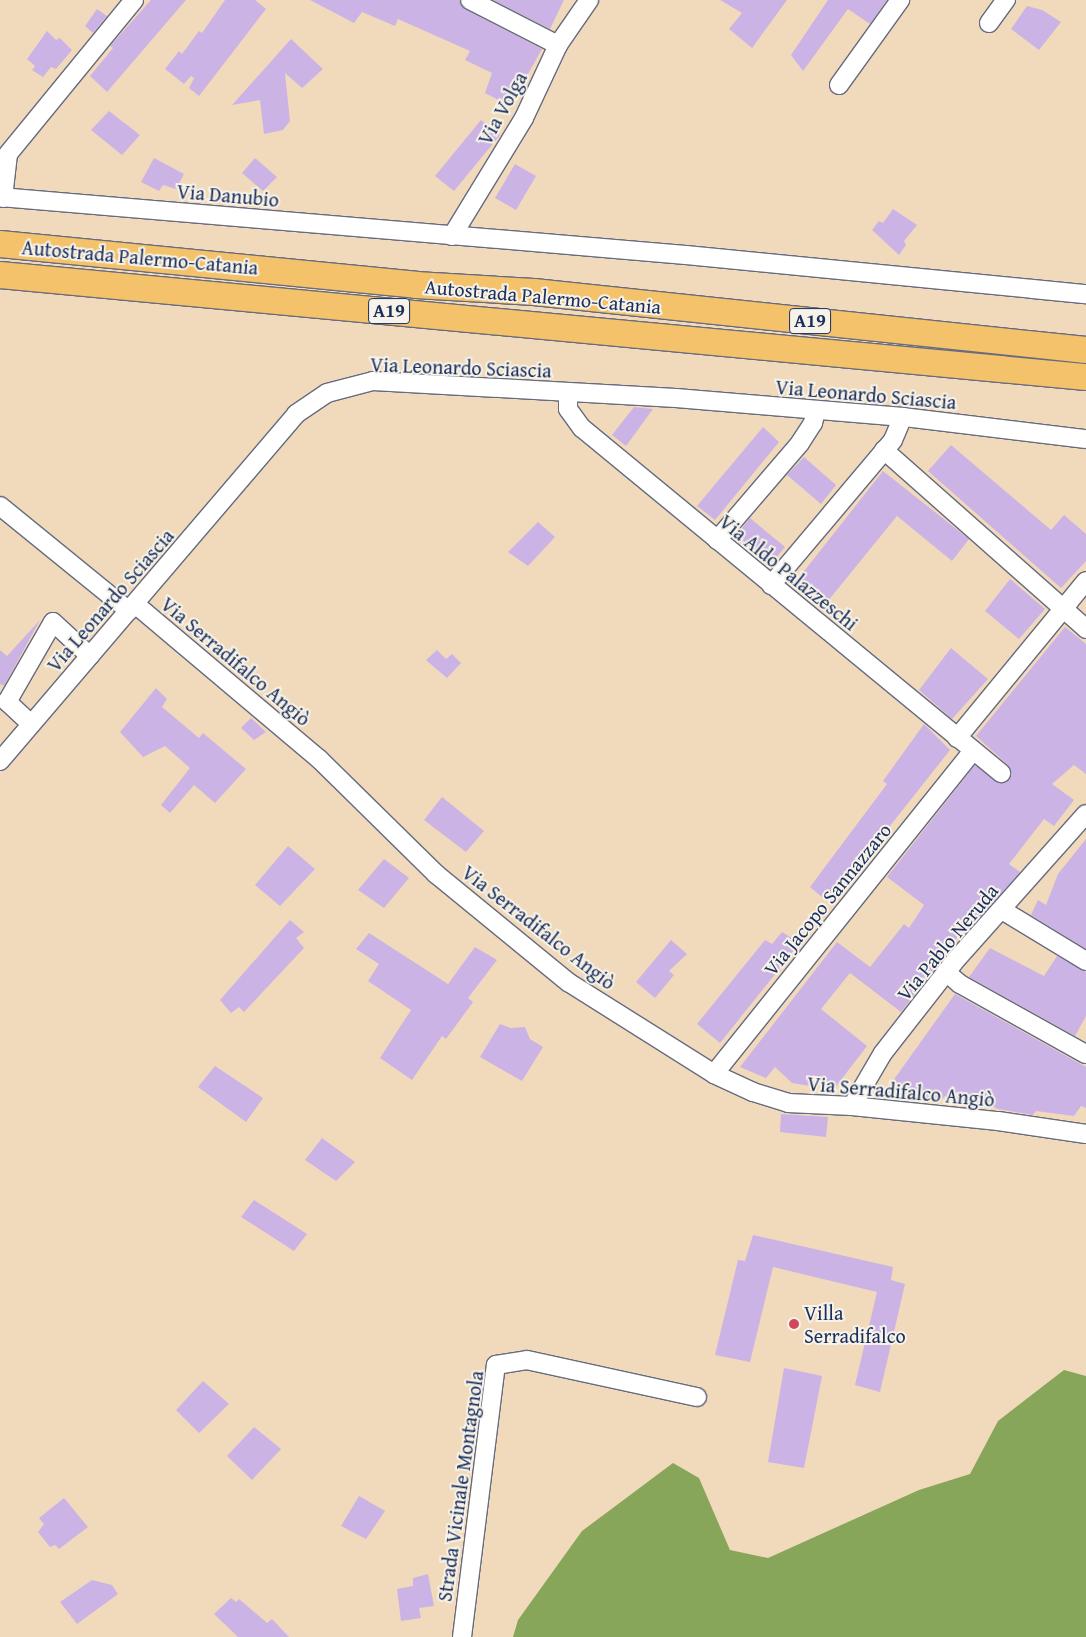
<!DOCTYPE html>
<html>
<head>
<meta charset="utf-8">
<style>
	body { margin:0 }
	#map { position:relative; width:1086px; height:1637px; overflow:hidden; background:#f1dabb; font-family:"Gentium Book Plus",serif }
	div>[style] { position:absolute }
	.forest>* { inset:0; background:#87a65a }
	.building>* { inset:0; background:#ccb3e5 }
	.roads { filter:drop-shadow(1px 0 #666b7f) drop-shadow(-1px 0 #666b7f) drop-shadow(0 1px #666b7f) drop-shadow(0 -1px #666b7f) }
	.minor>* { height:18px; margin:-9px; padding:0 9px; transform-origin:9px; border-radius:9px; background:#fff }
	.highway>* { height:26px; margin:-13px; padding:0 13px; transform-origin:13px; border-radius:13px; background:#f3c26a }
	.dots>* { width:14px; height:14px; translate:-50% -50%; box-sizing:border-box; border:2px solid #f7f3e8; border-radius:50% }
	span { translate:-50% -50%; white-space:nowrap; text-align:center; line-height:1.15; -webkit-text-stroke:4px #f7f3e8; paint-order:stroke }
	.shield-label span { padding:1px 4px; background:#f7f3e8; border:1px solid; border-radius:4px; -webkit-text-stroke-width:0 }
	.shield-label { font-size:19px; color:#1b2f5e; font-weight:700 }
	.street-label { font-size:20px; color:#1b2f5e }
	.poi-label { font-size:20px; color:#1b2f5e }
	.left { translate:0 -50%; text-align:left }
</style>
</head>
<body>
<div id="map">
	<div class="forest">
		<i style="clip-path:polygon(1064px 1370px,1086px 1376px,1086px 1637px,513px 1637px,518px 1620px,582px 1531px,673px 1463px,699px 1478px,730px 1550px,768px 1558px,919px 1490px,970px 1474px,998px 1421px)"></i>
	</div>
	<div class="building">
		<i style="clip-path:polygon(151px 0,186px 0,107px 92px,90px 76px,113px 48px,110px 46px)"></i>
		<i style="clip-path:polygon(225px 0,255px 0,266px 9px,199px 96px,189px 88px,194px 78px,191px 76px,184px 84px,165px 69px,179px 51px,182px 54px,199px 31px,202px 33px)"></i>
		<i style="clip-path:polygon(310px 0,459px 0,465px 9px,542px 49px,510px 106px,485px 93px,492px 73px,465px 60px,470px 51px,398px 19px,395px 26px,362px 12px,354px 23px)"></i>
		<i style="clip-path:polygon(493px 0,564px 0,550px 29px)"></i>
		<i style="clip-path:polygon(720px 0,787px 0,752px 48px,729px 29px,742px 13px)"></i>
		<i style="clip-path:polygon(828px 0,887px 0,870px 24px,848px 9px,803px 71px,791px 55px)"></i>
		<i style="clip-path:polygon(1027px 6px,1042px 10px,1061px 22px,1039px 50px,1011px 29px)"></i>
		<i style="clip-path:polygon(97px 9px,107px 16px,93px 33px,85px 26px)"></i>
		<i style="clip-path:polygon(47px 31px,56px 40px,60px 38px,72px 50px,56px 69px,51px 67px,43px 77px,32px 70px,35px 66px,27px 59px)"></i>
		<i style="clip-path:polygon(291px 39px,323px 69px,302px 88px,285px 73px,290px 121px,283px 130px,264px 134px,260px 100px,232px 105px)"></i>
		<i style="clip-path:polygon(109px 111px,140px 135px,122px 155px,91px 130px)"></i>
		<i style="clip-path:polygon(481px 120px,500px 135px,454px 191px,435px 176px)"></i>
		<i style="clip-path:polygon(154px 158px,184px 174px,176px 189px,163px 185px,159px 191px,141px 182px)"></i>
		<i style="clip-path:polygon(255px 158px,277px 177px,263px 191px,242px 173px)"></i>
		<i style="clip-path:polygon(515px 164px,536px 176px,516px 210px,495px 198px)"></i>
		<i style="clip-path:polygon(893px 209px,917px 225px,904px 241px,906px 245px,899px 255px,872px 230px,879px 221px,883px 223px)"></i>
		<i style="clip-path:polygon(634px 407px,653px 409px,626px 446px,612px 435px)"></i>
		<i style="clip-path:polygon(763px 427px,779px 442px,715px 520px,697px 506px)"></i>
		<i style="clip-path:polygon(951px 445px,1051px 530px,1064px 515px,1086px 534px,1086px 561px,1061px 588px,928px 471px)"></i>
		<i style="clip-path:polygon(804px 457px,836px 485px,821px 504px,787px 475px)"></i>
		<i style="clip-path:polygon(883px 471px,969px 539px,952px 561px,897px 516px,823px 607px,794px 584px)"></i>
		<i style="clip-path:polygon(750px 518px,785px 547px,769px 566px,734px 538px)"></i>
		<i style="clip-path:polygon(538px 522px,555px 537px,528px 566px,508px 552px)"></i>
		<i style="clip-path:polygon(1010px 579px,1045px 609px,1019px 639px,985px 611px)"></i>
		<i style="clip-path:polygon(40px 620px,4px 686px,0 684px,0 650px,7px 656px)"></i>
		<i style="clip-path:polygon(1065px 627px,1086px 644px,1086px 774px,1074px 765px,1052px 784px,1074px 800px,1054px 826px,1044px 819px,1009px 864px,1020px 872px,976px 922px,972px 918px,901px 1012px,850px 973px,821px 1009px,867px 1046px,834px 1089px,814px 1075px,810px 1086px,792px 1083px,775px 1067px,766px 1078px,740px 1067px,837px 942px,870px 967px,904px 924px,909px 928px,924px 905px,887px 877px,975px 765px,999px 783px,1009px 779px,1012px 774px,1008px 765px,976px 736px)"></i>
		<i style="clip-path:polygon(951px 648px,988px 679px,952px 719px,919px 690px)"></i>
		<i style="clip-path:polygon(437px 650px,446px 659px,452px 654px,461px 663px,447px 678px,426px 660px)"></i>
		<i style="clip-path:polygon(156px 688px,167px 699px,162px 707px,199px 738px,203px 733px,246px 769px,215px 803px,194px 785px,170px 813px,161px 805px,190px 768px,165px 746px,143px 757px,120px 732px)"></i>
		<i style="clip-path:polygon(251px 718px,266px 732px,254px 740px,241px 728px)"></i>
		<i style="clip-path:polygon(924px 724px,950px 750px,829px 903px,810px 887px,887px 784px,883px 781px)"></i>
		<i style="clip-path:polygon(442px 797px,484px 831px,466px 852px,424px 820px)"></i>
		<i style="clip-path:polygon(1086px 839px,1086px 949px,1031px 915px,1038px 900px,1046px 905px,1058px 874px)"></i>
		<i style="clip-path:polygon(288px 846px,315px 869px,280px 906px,255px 885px)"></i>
		<i style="clip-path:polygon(384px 859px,409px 878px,384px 908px,358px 890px)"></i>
		<i style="clip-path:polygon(290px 920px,304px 932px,296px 938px,304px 948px,244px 1012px,239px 1007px,231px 1013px,220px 1000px)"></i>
		<i style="clip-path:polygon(782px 932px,800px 943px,720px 1043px,697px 1024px,765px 940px,772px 944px)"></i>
		<i style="clip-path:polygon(369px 933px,448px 984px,475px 947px,497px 960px,468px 998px,473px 1002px,446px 1039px,442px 1036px,412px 1080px,380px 1058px,411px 1010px,368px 981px,379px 964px,356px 949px)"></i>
		<i style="clip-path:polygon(671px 940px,687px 954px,669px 971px,674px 975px,655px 998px,636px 982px)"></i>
		<i style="clip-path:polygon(990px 948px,1044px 976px,1057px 956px,1086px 972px,1086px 1016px,1075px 1036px,969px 977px)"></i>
		<i style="clip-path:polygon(955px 994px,1086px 1067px,1086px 1108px,1081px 1106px,1074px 1116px,1036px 1111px,1033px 1115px,998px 1109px,988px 1104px,985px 1108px,975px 1102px,971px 1106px,945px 1096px,939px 1102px,932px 1097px,930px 1101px,908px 1093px,897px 1099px,885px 1092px)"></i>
		<i style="clip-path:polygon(500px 1024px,511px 1028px,525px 1027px,530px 1039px,543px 1047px,522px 1081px,480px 1057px)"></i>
		<i style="clip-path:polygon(215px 1066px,263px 1098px,246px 1122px,198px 1087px)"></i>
		<i style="clip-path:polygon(781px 1114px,828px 1117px,826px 1137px,780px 1132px)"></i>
		<i style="clip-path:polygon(322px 1138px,355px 1162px,336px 1181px,305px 1160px)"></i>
		<i style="clip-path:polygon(254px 1200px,307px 1234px,294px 1251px,241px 1217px)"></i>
		<i style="clip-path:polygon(753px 1235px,893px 1267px,891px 1280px,905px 1284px,880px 1392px,855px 1385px,877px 1292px,773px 1267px,750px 1362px,715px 1355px,738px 1260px,745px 1261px)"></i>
		<i style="clip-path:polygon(784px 1368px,822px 1376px,804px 1468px,768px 1462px)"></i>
		<i style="clip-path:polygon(203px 1381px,229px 1404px,199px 1433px,176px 1410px)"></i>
		<i style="clip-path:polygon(254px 1427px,281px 1449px,252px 1480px,227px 1456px)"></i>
		<i style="clip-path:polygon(359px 1496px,385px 1511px,366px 1539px,341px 1526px)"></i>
		<i style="clip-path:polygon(64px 1498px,88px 1527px,59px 1549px,55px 1545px,50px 1547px,38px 1532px,44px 1524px,39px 1518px)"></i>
		<i style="clip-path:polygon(428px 1574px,434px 1606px,419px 1608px,421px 1618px,401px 1621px,397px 1589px,413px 1586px,413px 1578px)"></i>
		<i style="clip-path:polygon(92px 1580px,112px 1585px,118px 1594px,77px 1624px,60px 1602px)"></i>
		<i style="clip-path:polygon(231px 1598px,236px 1602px,239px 1599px,267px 1623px,272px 1619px,289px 1637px,238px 1637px,214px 1614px)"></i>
	</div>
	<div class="roads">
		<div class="minor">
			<i style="left:470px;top:0;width:99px;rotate:27.1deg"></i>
			<i style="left:989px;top:23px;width:29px;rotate:-54deg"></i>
			<i style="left:839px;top:85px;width:105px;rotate:-54.3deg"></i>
			<i style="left:0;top:197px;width:688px;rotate:4.83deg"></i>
			<i style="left:686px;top:255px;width:402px;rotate:5.6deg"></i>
			<i style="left:3px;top:198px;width:44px;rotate:-83.5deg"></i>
			<i style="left:8px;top:154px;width:199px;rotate:-50.7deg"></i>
			<i style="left:452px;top:236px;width:138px;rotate:-58.6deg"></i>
			<i style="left:524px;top:118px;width:81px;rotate:-65deg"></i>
			<i style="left:558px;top:45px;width:55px;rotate:-55.4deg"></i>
			<i style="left:568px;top:393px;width:16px;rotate:90deg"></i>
			<i style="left:568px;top:409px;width:24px;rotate:54deg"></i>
			<i style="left:582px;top:428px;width:543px;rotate:39.47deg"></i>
			<i style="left:884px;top:450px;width:270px;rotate:41.5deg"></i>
			<i style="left:0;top:506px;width:166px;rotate:39.1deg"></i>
			<i style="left:717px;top:540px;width:128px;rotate:-49.4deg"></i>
			<i style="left:800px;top:443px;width:24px;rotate:-57deg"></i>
			<i style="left:813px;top:423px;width:12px;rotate:-76deg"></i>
			<i style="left:771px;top:585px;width:189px;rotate:-49.9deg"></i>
			<i style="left:893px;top:440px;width:25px;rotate:-67deg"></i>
			<i style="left:135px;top:604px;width:241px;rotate:40.1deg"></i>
			<i style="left:319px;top:759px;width:164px;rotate:44.5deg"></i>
			<i style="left:436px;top:874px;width:171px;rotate:39.3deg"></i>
			<i style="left:568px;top:982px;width:173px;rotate:32.2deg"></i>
			<i style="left:714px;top:1074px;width:43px;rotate:24.8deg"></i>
			<i style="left:753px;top:1092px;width:37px;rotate:17deg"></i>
			<i style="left:788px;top:1103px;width:64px;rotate:2.7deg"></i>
			<i style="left:852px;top:1106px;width:147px;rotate:5.9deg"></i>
			<i style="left:998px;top:1121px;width:89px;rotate:8.4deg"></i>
			<i style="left:31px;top:724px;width:33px;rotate:-137deg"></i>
			<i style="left:7px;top:702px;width:92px;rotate:-60.1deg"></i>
			<i style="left:53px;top:622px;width:50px;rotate:42.6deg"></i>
			<i style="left:957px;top:738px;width:203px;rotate:-50.6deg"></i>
			<i style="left:0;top:761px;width:456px;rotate:-49.5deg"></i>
			<i style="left:296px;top:414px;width:37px;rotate:-34deg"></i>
			<i style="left:327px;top:393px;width:48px;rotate:-14.6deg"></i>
			<i style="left:373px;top:381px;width:303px;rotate:3.2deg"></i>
			<i style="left:676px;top:398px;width:228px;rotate:4.8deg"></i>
			<i style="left:903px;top:417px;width:184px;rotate:6.9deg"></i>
			<i style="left:1002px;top:910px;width:98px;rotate:31.3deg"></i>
			<i style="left:946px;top:972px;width:18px;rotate:41deg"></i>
			<i style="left:960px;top:984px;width:144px;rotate:29.1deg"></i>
			<i style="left:714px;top:1074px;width:414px;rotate:-51.3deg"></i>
			<i style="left:852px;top:1106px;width:61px;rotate:-59.7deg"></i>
			<i style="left:883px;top:1053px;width:115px;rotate:-52deg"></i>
			<i style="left:954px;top:962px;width:198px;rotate:-48.3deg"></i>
			<i style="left:462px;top:1637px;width:274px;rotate:-82.9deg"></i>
			<i style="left:496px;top:1365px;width:31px;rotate:-9deg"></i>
			<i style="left:527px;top:1360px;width:174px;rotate:12.3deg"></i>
		</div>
		<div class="highway">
			<i style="left:0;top:244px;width:418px;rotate:5.6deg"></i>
			<i style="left:416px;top:285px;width:118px;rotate:3.4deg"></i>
			<i style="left:534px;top:292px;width:555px;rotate:6deg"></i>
			<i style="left:0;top:275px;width:1091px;rotate:5.37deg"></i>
		</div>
	</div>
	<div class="dots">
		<i style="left:794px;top:1324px;background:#d1495b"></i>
	</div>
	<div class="shield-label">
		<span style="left:389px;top:311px">A19</span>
		<span style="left:810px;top:321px">A19</span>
	</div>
	<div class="street-label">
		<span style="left:502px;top:108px;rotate:-61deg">Via Volga</span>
		<span style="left:228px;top:195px;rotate:5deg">Via Danubio</span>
		<span style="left:140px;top:257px;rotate:5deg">Autostrada Palermo-Catania</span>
		<span style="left:543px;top:296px;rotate:5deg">Autostrada Palermo-Catania</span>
		<span style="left:461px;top:367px;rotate:2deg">Via Leonardo Sciascia</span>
		<span style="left:866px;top:394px;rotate:5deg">Via Leonardo Sciascia</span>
		<span style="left:789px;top:572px;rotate:39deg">Via Aldo Palazzeschi</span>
		<span style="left:110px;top:600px;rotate:-49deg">Via Leonardo Sciascia</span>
		<span style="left:236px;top:661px;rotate:40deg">Via Serradifalco Angiò</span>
		<span style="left:827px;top:899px;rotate:-51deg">Via Jacopo Sannazzaro</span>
		<span style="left:539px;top:927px;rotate:38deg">Via Serradifalco Angiò</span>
		<span style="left:947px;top:942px;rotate:-50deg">Via Pablo Neruda</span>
		<span style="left:901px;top:1091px;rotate:5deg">Via Serradifalco Angiò</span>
		<span style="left:460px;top:1486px;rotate:-82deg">Strada Vicinale Montagnola</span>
	</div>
	<div class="poi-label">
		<span class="left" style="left:804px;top:1324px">Villa<br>Serradifalco</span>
	</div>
</div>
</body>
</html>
